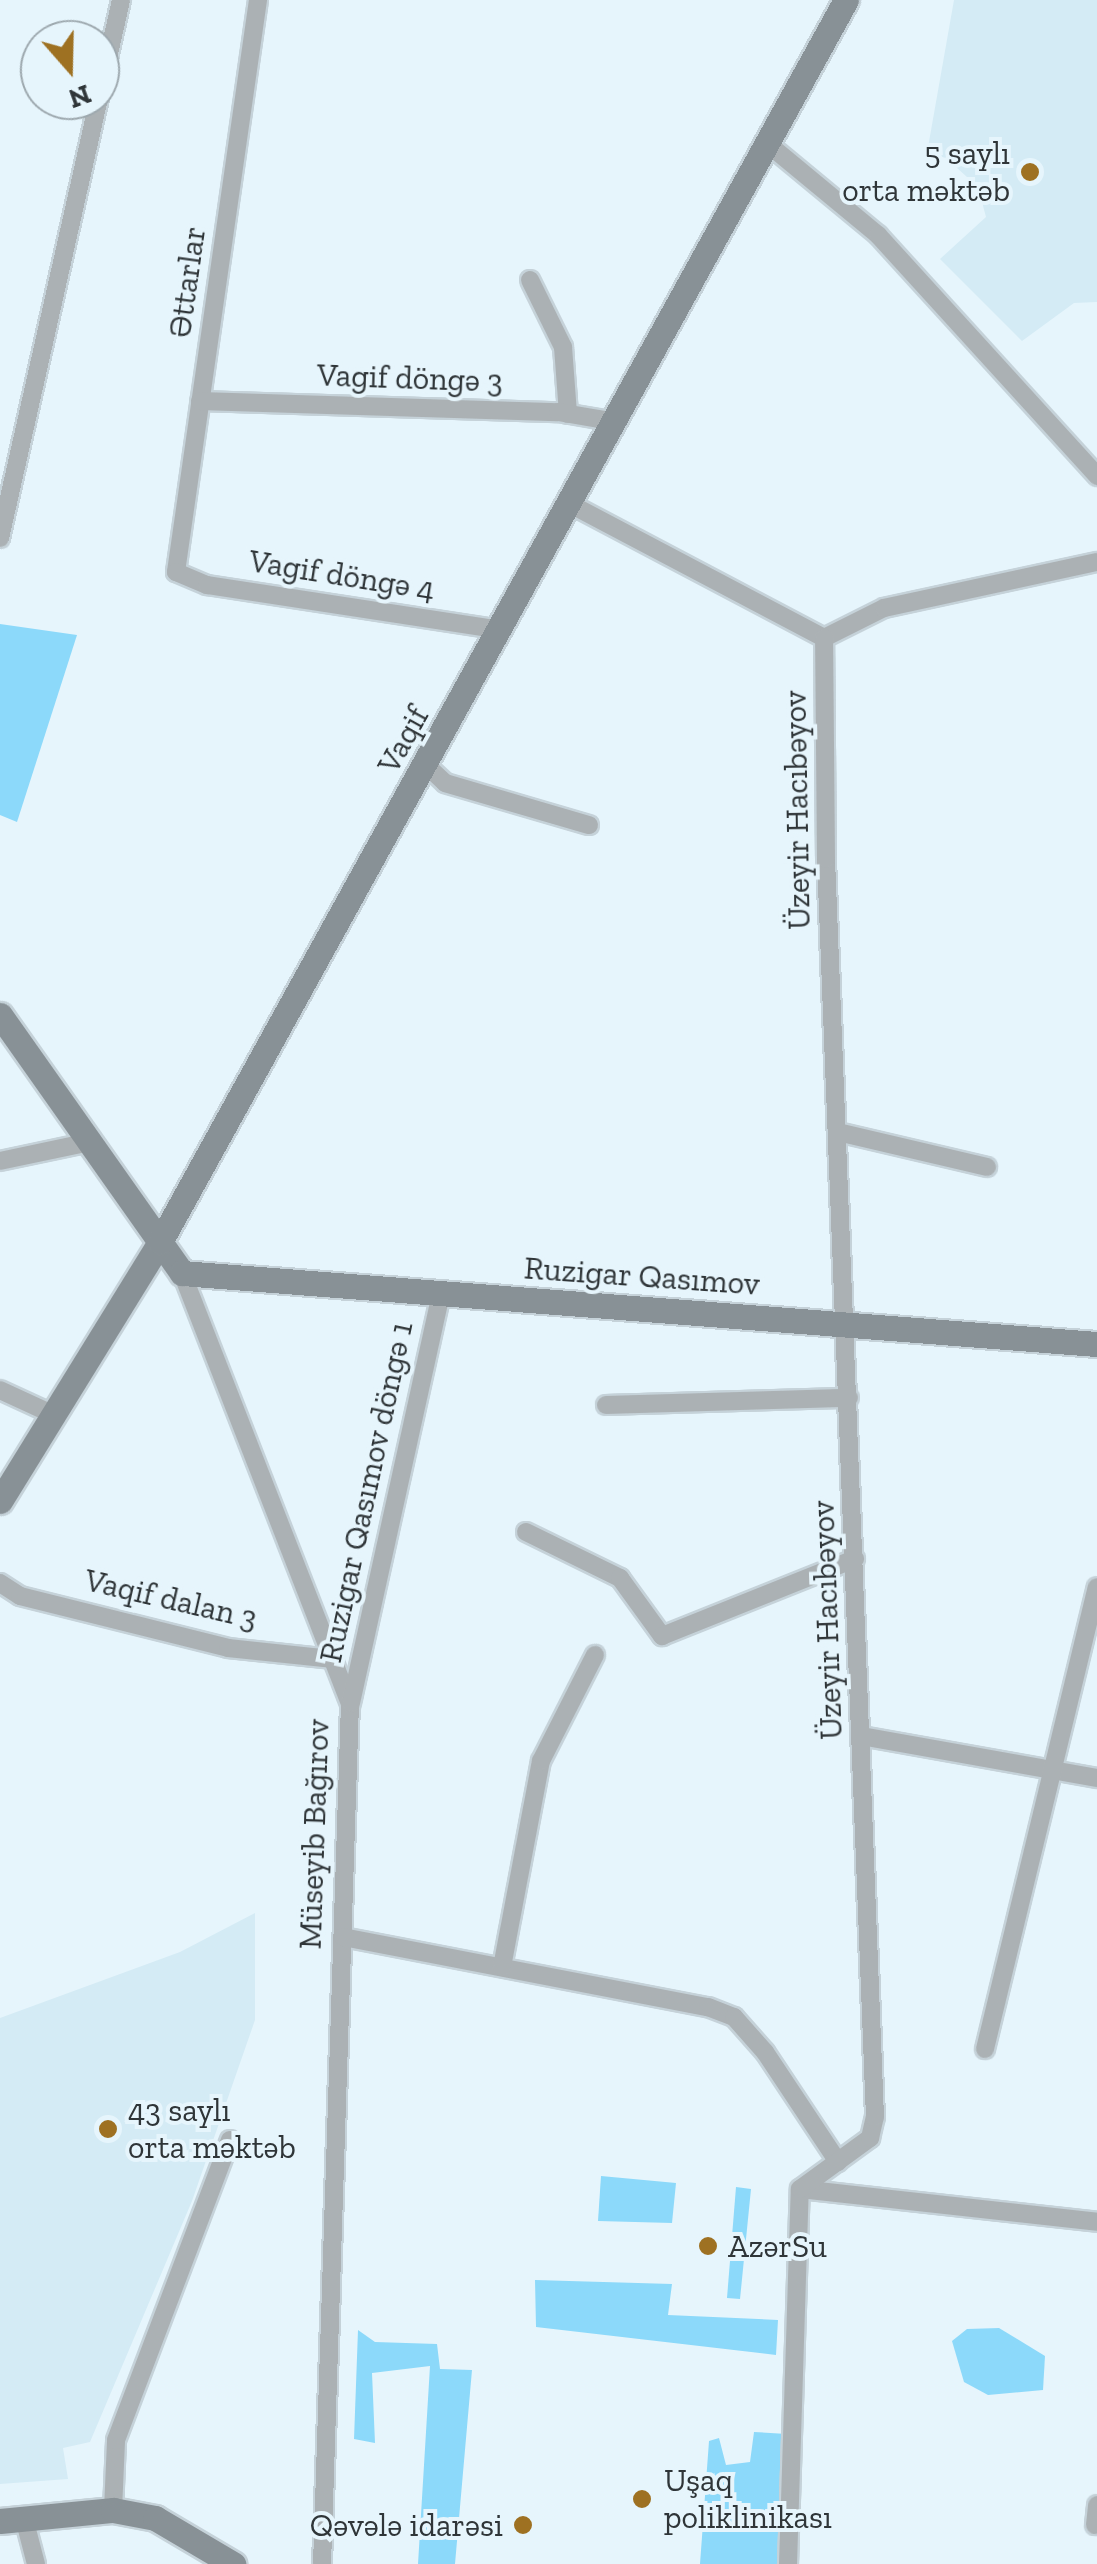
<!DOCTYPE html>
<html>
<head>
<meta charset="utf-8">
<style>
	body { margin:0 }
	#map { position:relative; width:1097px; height:2564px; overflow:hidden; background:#e6f5fc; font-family:"Zilla Slab",serif }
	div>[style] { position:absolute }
	.built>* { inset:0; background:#d4ebf5 }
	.green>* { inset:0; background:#8cd9fa }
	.roads { filter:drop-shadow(2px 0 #c5d2d9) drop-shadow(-2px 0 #c5d2d9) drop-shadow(0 2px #c5d2d9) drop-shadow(0 -2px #c5d2d9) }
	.street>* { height:18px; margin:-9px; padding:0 9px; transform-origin:9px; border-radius:9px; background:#abb1b4 }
	.secondary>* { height:25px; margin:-12.5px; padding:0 12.5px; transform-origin:12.5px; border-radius:12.5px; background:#889196 }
	.dots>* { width:28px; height:28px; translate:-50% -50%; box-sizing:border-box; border:5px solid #e6f5fc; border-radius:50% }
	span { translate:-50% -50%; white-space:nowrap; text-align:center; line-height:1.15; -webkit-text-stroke:8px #e6f5fc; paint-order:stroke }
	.poi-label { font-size:32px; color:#2f3538 }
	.right { translate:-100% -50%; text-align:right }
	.left { translate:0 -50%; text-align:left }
	.street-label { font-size:32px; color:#2f3538 }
	.north { position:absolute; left:20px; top:20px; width:100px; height:100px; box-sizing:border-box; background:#e6f5fc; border:2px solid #9da8ae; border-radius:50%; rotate:160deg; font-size:28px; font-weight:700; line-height:40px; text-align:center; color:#2f3538 }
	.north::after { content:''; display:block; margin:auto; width:35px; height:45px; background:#9e7122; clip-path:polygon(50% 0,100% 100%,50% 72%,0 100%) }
</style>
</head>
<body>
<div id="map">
	<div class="built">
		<i style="clip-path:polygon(954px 0,1097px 0,1097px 302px,1074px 303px,1022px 341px,940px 259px,986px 217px,978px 187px,946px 158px,927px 153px)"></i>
		<i style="clip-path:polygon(255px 1913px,255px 2020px,192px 2201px,90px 2442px,63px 2448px,68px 2479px,0 2484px,0 2018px,180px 1952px)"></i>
	</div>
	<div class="green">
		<i style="clip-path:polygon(0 624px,77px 635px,17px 822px,0 815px)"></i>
		<i style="clip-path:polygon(601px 2176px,676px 2183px,672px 2223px,598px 2221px)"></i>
		<i style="clip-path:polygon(736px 2187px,751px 2189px,740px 2299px,727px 2298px)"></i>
		<i style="clip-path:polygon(535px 2280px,672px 2284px,668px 2315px,778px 2320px,776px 2355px,536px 2327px)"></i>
		<i style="clip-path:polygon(999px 2328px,1045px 2356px,1043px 2390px,988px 2395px,964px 2382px,952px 2341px,967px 2329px)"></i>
		<i style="clip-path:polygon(358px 2330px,375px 2342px,437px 2344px,440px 2369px,472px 2370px,455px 2564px,418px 2564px,430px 2366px,372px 2373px,375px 2443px,354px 2439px)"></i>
		<i style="clip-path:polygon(754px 2432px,787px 2434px,778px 2564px,700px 2564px,709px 2441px,719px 2438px,726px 2465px,750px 2462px)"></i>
	</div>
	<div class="roads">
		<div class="street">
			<i style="left:258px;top:0;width:578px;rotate:98.16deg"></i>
			<i style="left:176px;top:572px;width:34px;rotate:23deg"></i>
			<i style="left:207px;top:585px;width:298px;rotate:8.7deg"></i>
			<i style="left:768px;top:144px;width:143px;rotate:39.6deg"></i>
			<i style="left:878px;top:235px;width:326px;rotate:47.7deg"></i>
			<i style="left:530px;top:280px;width:75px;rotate:63.8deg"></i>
			<i style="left:563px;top:347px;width:67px;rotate:85.7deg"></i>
			<i style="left:200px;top:401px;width:358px;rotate:1.8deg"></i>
			<i style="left:558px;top:412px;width:60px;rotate:9.6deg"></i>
			<i style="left:572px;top:505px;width:285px;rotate:27.8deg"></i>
			<i style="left:0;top:538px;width:551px;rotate:-77.32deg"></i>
			<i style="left:824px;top:638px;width:67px;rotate:-26.6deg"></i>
			<i style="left:884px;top:608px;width:218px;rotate:-12.2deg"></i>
			<i style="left:426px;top:765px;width:26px;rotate:43deg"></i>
			<i style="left:445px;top:783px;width:150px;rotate:16.3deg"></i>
			<i style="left:838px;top:1132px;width:153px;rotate:13.2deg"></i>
			<i style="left:0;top:1161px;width:92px;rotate:-11.9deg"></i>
			<i style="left:182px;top:1273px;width:462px;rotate:68.7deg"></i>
			<i style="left:350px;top:1703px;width:861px;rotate:91.86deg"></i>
			<i style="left:0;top:1390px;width:60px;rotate:24.8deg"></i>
			<i style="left:606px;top:1405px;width:243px;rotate:-1.7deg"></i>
			<i style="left:526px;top:1532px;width:105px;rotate:26.1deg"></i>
			<i style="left:620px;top:1578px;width:72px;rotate:54.1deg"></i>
			<i style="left:662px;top:1636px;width:208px;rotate:-21.8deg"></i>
			<i style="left:0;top:1583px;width:24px;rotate:33deg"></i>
			<i style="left:20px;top:1596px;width:214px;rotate:14deg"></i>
			<i style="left:228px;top:1648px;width:106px;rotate:6deg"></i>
			<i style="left:351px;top:1703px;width:420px;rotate:-77.6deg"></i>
			<i style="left:861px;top:1736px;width:240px;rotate:10.1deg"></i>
			<i style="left:343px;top:1937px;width:372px;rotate:10.9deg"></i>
			<i style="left:708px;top:2007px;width:28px;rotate:21deg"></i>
			<i style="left:734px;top:2017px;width:47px;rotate:48.5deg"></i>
			<i style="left:765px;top:2052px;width:132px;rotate:56.4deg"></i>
			<i style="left:502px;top:1967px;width:210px;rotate:-79.3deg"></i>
			<i style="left:541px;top:1761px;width:119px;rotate:-63deg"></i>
			<i style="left:985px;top:2049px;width:475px;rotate:-76.4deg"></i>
			<i style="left:800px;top:2189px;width:299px;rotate:6.3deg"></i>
			<i style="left:113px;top:2510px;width:70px;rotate:-87.5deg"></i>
			<i style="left:116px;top:2440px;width:321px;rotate:-69.2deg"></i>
			<i style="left:24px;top:2518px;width:48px;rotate:75.4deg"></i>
			<i style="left:1095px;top:2525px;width:20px;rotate:-84deg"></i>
			<i style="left:788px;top:2564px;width:375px;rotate:-88.2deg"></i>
			<i style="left:800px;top:2189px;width:87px;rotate:-36.1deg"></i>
			<i style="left:870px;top:2138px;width:22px;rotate:-77deg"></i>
			<i style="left:875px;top:2117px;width:1259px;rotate:-92.23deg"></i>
			<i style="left:826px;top:859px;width:221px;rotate:-90.5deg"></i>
		</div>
		<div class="secondary">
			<i style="left:0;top:1015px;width:316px;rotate:54.8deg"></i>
			<i style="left:182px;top:1273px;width:918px;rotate:4.44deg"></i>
			<i style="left:0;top:1501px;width:304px;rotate:-58.3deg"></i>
			<i style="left:160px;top:1242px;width:1419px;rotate:-61.09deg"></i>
			<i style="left:0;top:2521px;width:114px;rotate:-5.6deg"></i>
			<i style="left:113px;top:2510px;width:43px;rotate:10.8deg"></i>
			<i style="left:155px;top:2518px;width:91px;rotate:30.5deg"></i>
		</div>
	</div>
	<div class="dots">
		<i style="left:1030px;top:172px;background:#9e7122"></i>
		<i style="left:108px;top:2129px;background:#9e7122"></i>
		<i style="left:708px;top:2246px;background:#9e7122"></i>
		<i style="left:642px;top:2499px;background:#9e7122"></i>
		<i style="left:523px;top:2525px;background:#9e7122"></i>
	</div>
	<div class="poi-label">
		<span class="right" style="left:1010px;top:172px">5 saylı<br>orta məktəb</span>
		<span class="left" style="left:128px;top:2129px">43 saylı<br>orta məktəb</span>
		<span class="left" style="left:728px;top:2246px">AzərSu</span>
		<span class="left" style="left:664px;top:2499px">Uşaq<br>poliklinikası</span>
		<span class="right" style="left:503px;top:2525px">Qəvələ idarəsi</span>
	</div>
	<div class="street-label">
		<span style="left:187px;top:282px;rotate:-82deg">Əttarlar</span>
		<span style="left:410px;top:378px;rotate:2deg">Vagif döngə 3</span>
		<span style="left:342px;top:575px;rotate:9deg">Vagif döngə 4</span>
		<span style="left:403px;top:740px;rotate:-61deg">Vaqif</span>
		<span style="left:797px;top:810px;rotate:-91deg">Üzeyir Hacıbəyov</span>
		<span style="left:642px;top:1276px;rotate:4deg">Ruzigar Qasımov</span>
		<span style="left:366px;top:1492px;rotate:-78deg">Ruzigar Qasımov döngə 1</span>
		<span style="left:171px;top:1599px;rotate:13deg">Vaqif dalan 3</span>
		<span style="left:827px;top:1620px;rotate:-92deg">Üzeyir Hacıbəyov</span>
		<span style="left:314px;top:1834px;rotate:-88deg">Müseyib Bağırov</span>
	</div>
	<div class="north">N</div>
</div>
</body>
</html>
